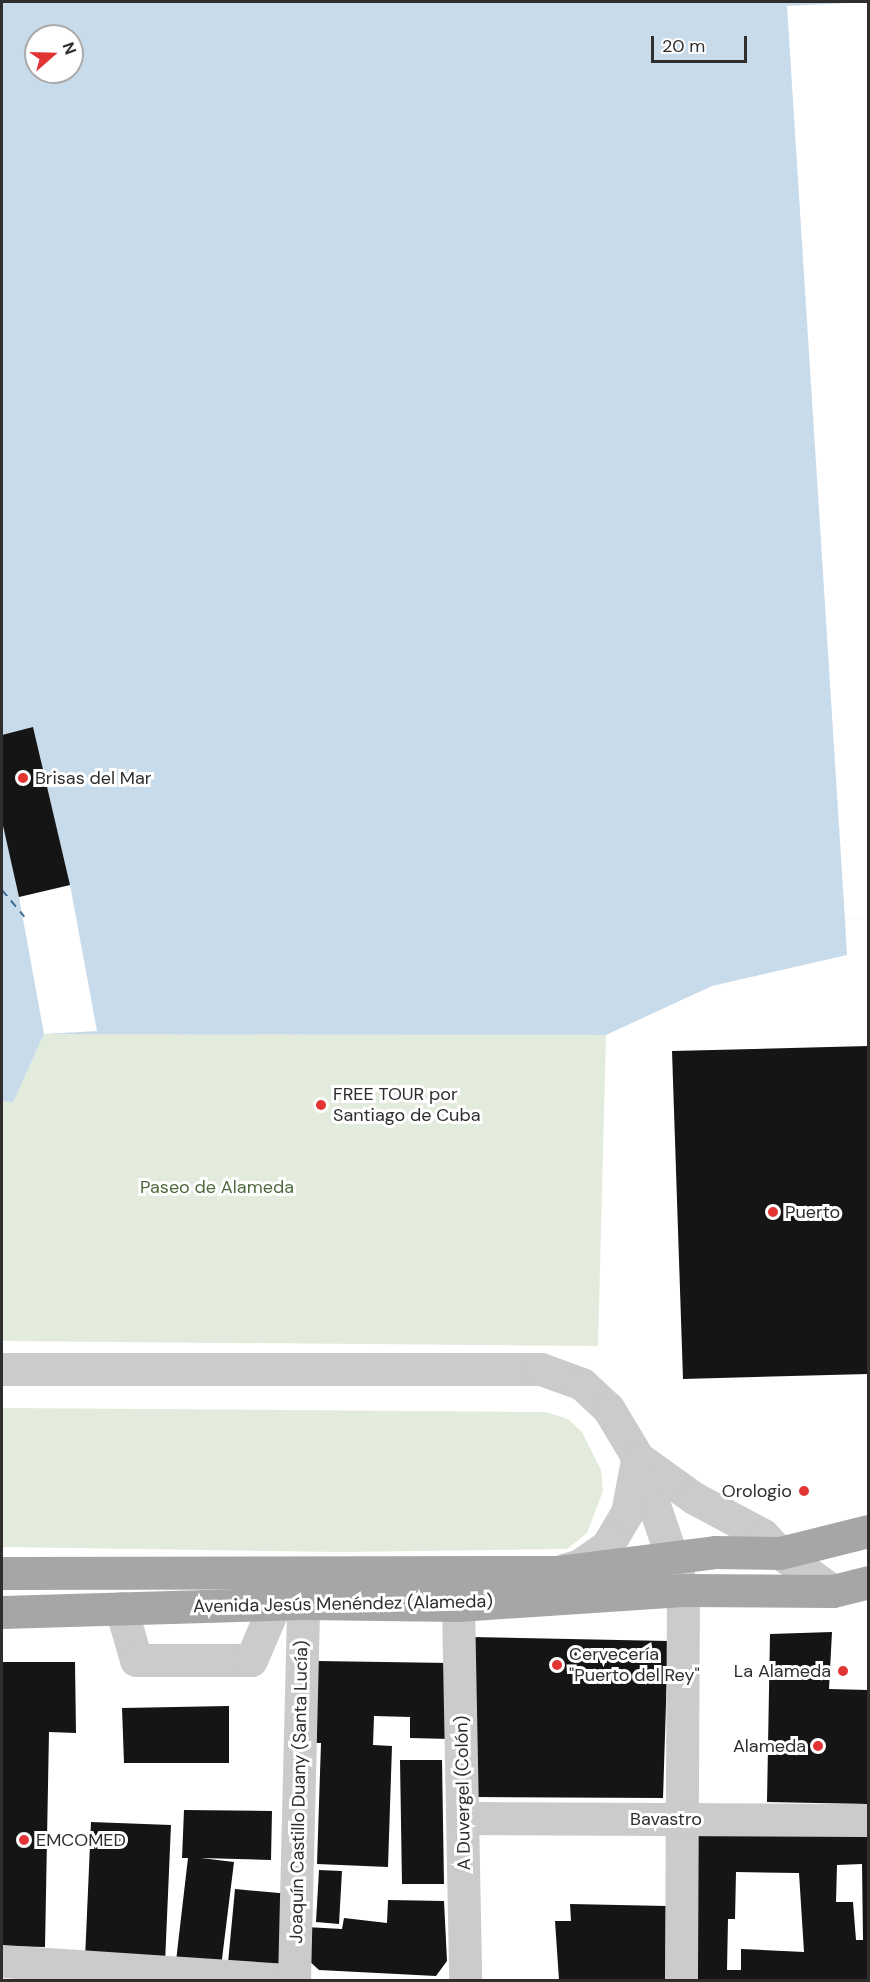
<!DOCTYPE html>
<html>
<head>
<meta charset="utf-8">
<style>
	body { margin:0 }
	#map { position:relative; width:870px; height:1982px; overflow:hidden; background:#fff; font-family:"DM Sans",sans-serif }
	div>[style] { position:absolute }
	.green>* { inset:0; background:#e3ebdc }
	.water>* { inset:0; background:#c8dbeb }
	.pier>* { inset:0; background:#fff }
	.ferry>* { height:1.5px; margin-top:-0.75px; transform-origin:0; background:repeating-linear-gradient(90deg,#3e698f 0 8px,transparent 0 14px) }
	.building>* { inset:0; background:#151515 }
	.minor>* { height:33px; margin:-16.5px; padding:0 16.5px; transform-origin:16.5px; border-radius:16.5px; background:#cbcbcb }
	.major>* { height:33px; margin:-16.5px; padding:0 16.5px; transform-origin:16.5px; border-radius:16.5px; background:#a6a6a6 }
	.dots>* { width:16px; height:16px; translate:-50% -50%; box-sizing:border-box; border:3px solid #fff; border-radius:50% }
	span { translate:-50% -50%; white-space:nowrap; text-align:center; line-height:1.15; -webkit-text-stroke:6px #fff; paint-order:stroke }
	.poi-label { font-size:18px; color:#2e2e2e }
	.left { translate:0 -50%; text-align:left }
	.right { translate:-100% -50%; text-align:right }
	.park-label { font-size:18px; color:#4e693c }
	.street-label { font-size:18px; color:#2e2e2e }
	.frame { position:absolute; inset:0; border:3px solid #2e2e2e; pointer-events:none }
	.north { position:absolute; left:24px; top:24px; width:60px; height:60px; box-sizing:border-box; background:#fff; border:2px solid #ababab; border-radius:50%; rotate:70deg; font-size:16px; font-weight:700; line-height:24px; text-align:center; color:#2e2e2e }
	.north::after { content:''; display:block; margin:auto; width:21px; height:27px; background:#e23433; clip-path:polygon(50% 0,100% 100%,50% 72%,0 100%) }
	.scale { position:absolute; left:651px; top:36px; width:96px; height:27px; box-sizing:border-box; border:3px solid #2e2e2e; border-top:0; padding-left:8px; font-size:18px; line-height:21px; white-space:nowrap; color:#2e2e2e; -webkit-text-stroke:4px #fff; paint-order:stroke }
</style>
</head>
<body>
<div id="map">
	<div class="green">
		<i style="clip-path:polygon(97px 1031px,606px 1035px,598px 1346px,2px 1341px,2px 1101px,13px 1101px,44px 1034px)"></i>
		<i style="clip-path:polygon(2px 1408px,546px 1412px,568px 1419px,582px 1432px,601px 1470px,603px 1491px,587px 1533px,567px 1549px,342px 1552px,2px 1547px)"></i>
	</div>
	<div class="water">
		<i style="clip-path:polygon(evenodd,2px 2px,868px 2px,868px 917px,845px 920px,847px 955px,712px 986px,606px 1035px,44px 1034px,13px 1102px,2px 1101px,2px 2px,36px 36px,72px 36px,72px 72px,36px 72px,36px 36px)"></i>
	</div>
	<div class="pier">
		<i style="clip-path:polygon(868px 2px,868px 917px,845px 920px,787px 6px)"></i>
		<i style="clip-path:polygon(70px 885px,97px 1031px,44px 1034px,19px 897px)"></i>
	</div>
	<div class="ferry">
		<i style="left:2px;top:890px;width:35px;rotate:50deg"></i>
	</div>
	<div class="building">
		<i style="clip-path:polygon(33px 727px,70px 885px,19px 897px,2px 821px,2px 735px)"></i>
		<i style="clip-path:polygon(868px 1046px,868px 1374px,683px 1379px,672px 1051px)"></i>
		<i style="clip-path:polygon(832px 1632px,829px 1689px,868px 1690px,868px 1804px,767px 1802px,770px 1634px)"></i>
		<i style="clip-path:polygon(471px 1637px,668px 1641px,663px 1798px,477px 1797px)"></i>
		<i style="clip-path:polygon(317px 1661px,450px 1663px,450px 1739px,410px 1738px,410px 1717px,374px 1716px,373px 1745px,392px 1746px,388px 1867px,317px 1864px,321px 1743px,316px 1743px)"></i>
		<i style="clip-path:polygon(2px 1662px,75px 1662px,76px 1733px,49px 1732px,45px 1947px,2px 1946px)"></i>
		<i style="clip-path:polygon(229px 1706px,229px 1763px,124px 1763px,122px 1708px)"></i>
		<i style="clip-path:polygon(400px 1760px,442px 1760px,444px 1884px,402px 1884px)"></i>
		<i style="clip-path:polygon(184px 1810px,272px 1811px,271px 1860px,201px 1858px,234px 1862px,221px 1967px,176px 1961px,188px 1858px,182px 1858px)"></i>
		<i style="clip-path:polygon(91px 1822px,171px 1825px,165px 1963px,85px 1959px)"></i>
		<i style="clip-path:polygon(evenodd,698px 1831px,868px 1837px,868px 1980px,697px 1980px,698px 1831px,862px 1864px,863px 1940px,856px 1940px,853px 1902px,836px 1902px,837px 1865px,862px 1864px,698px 1831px,736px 1872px,799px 1873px,804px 1952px,741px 1949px,741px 1970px,727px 1970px,728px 1919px,735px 1919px,736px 1872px)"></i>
		<i style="clip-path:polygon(319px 1870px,342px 1871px,339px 1924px,316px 1922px)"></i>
		<i style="clip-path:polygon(235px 1889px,290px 1894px,283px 1968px,228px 1963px)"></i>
		<i style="clip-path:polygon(388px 1900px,444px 1901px,447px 1961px,436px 1976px,319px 1970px,307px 1959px,306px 1927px,342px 1929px,344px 1918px,387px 1923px)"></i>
		<i style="clip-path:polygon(570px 1904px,667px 1906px,666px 1980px,559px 1980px,555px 1921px,571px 1921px)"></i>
	</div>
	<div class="minor">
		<i style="left:2px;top:1369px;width:539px"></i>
		<i style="left:541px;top:1369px;width:44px;rotate:20.1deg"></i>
		<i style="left:582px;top:1384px;width:35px;rotate:43deg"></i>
		<i style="left:608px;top:1408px;width:58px;rotate:59deg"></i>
		<i style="left:638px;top:1458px;width:139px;rotate:71.2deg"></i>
		<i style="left:683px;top:1590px;width:390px;rotate:90.3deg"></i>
		<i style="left:638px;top:1458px;width:69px;rotate:35.5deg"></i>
		<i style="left:694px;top:1498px;width:78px;rotate:28.2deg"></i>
		<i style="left:763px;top:1535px;width:25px;rotate:47deg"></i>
		<i style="left:780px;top:1553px;width:65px;rotate:35.6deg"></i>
		<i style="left:563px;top:1570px;width:18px;rotate:-16deg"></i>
		<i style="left:580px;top:1565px;width:33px;rotate:-35deg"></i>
		<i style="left:607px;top:1546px;width:39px;rotate:-59deg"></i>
		<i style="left:627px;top:1513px;width:54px;rotate:-79.3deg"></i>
		<i style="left:458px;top:1605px;width:375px;rotate:88.9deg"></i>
		<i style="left:121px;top:1608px;width:54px;rotate:73.9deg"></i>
		<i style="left:136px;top:1660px;width:115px"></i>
		<i style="left:251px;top:1660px;width:61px;rotate:-66.8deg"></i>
		<i style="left:464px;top:1818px;width:404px;rotate:0.3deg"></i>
		<i style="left:2px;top:1961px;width:285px;rotate:3.8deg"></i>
		<i style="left:294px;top:1980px;width:377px;rotate:-88.6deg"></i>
	</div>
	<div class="major">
		<i style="left:2px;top:1573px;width:555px;rotate:-0.1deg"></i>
		<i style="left:557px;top:1572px;width:159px;rotate:-7.2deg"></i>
		<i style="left:715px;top:1552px;width:65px;rotate:0.9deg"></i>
		<i style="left:780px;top:1553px;width:91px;rotate:-14deg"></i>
		<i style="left:2px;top:1612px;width:301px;rotate:-1.7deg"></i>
		<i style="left:303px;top:1603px;width:155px;rotate:0.7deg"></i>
		<i style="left:458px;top:1605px;width:225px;rotate:-3.8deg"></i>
		<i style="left:683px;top:1590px;width:150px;rotate:0.4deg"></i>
		<i style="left:833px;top:1591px;width:36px;rotate:-14deg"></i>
	</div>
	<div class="dots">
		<i style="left:23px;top:778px;background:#e23433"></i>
		<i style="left:321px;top:1105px;background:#e23433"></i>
		<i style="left:773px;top:1212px;background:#e23433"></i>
		<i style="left:804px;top:1491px;background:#e23433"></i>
		<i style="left:557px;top:1665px;background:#e23433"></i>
		<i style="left:843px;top:1671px;background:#e23433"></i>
		<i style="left:818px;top:1746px;background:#e23433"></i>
		<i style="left:24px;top:1840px;background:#e23433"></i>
	</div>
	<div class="poi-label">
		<span class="left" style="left:35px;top:778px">Brisas del Mar</span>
		<span class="left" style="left:333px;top:1105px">FREE TOUR por<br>Santiago de Cuba</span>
		<span class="left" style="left:785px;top:1212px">Puerto</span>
		<span class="right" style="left:792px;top:1491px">Orologio</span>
		<span class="left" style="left:569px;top:1665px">Cervecería<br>"Puerto del Rey"</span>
		<span class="right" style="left:831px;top:1671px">La Alameda</span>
		<span class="right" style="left:806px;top:1746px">Alameda</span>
		<span class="left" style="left:36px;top:1840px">EMCOMED</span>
	</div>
	<div class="park-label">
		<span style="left:217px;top:1187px">Paseo de Alameda</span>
	</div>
	<div class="street-label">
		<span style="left:343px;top:1604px;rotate:-1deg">Avenida Jesús Menéndez (Alameda)</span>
		<span style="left:299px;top:1792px;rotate:-89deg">Joaquín Castillo Duany (Santa Lucía)</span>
		<span style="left:463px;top:1793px;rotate:-91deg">A Duvergel (Colón)</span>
		<span style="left:666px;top:1819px">Bavastro</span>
	</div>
	<div class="frame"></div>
	<div class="north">N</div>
	<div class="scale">20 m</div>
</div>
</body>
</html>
